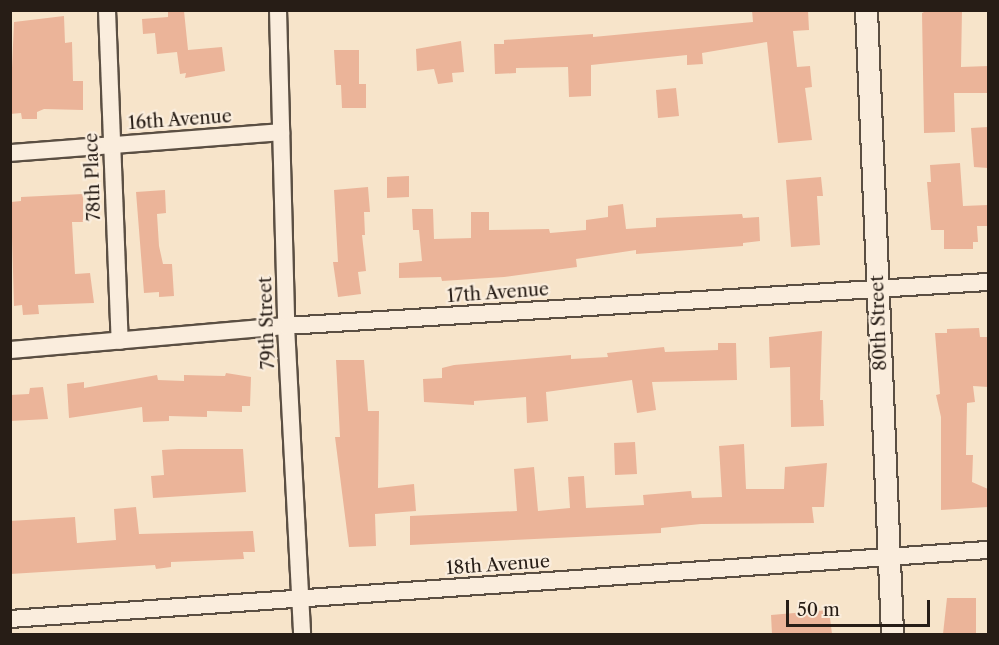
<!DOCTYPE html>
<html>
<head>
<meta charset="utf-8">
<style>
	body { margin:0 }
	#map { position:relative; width:999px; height:645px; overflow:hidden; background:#f7e4ca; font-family:"Libre Caslon Text",serif }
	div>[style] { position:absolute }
	.building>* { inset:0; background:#ebb499 }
	.roads { filter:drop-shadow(2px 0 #5b4f43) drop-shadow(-2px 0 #5b4f43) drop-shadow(0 2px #5b4f43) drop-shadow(0 -2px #5b4f43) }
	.minor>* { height:16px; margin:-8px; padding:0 8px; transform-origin:8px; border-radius:8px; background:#faeddd }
	.tertiary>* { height:21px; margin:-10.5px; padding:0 10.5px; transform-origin:10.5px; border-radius:10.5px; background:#faeddd }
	span { translate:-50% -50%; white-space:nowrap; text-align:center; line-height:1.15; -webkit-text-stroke:4.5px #faeddd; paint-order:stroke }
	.street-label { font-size:18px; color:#271d16 }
	.frame { position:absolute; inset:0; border:12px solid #271d16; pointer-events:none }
	.scale { position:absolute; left:786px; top:600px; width:144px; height:27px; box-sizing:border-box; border:3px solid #271d16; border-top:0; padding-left:8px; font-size:18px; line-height:21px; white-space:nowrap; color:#271d16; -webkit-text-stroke:4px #faeddd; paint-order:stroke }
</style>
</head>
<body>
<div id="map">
	<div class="building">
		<i style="clip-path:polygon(752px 10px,808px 10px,809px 30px,793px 31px,797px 67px,810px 66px,812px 87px,805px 88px,812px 140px,778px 143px,767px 42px,702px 53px,703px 64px,687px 65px,687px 55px,591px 65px,591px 96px,569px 97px,568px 67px,516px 68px,516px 73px,495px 74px,494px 44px,504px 44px,504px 40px,593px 34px,593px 37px,753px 22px)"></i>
		<i style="clip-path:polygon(928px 10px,962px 10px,961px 67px,988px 66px,988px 93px,954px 93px,955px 132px,924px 133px,922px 13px)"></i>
		<i style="clip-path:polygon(184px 11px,188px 50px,222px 47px,225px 71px,185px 78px,186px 73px,180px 74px,177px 52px,157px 54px,155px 33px,143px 34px,142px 19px,168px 17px,168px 12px)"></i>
		<i style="clip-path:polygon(64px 16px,65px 43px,72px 42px,73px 81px,83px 81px,83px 110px,44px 109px,37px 112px,37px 119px,22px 119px,21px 113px,10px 114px,14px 22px)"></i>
		<i style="clip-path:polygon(461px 41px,464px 72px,452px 73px,453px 82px,438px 84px,434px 69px,417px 71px,416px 49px)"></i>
		<i style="clip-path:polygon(334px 50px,359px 50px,359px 84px,366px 84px,366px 108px,342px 108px,341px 85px,336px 85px)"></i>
		<i style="clip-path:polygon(676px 88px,679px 116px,658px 118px,656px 90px)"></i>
		<i style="clip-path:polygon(988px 127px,988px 168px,974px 167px,971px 128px)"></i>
		<i style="clip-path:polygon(960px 163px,963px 206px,988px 205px,988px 226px,977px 226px,978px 242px,973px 242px,973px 249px,944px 249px,944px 230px,931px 230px,927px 182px,931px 182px,930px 165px)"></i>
		<i style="clip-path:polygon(409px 176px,409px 197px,387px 198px,387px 177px)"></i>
		<i style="clip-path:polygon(821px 177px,823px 196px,817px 196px,820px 245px,791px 247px,786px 180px)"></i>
		<i style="clip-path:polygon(368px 187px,370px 212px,364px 212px,365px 235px,362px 235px,366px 271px,358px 272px,361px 294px,338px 297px,333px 262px,338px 262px,334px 190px)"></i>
		<i style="clip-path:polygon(165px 190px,166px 213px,157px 214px,159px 246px,163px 264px,172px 264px,174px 296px,159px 297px,159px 292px,144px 293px,136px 192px)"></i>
		<i style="clip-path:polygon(83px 194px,83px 222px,72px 222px,75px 274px,90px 273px,94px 303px,38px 305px,39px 314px,23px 315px,22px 305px,14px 306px,11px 202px,21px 201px,21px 197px)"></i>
		<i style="clip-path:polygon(623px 204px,626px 229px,656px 227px,656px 218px,742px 214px,743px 218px,759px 217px,760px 241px,743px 243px,743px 246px,636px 254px,636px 250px,576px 259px,577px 267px,504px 277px,442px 281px,441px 277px,399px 278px,399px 263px,422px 261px,419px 230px,413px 230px,412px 209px,433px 209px,434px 239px,471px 238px,471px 212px,489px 212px,489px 230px,549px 229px,550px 233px,586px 230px,586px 220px,608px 217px,608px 206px)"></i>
		<i style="clip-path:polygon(979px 328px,980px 337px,988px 337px,988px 387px,973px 386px,975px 402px,967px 403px,966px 455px,973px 455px,972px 482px,988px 489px,988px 507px,941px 510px,941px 417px,936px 395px,940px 394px,935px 333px,947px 333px,947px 329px)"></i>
		<i style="clip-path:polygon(822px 331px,820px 400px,823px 400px,824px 426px,791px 427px,790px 367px,770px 368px,769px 337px)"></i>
		<i style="clip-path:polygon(718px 343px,736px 343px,737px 380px,652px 382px,656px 410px,637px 413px,632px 380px,546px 392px,548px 421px,527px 423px,526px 397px,474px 401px,474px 405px,424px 402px,423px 379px,442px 378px,442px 368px,454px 365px,571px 355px,571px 359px,608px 357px,607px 353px,664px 347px,665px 352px,718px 350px)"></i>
		<i style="clip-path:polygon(336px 360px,364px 360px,368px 411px,379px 411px,378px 488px,414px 484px,416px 511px,375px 514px,376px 546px,349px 547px,335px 437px,340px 437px)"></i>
		<i style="clip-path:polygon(226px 373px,251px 377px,250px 406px,242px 406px,242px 412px,207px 411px,207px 417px,169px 416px,169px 421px,143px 422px,142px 407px,69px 418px,67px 384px,84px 382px,84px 388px,157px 375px,158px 380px,184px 381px,184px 375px,225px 376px)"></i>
		<i style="clip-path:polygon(43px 387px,48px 419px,10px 421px,10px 395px,29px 394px,30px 388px)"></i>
		<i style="clip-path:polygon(635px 442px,637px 474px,615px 475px,614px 443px)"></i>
		<i style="clip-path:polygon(744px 444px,746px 489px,784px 489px,785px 467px,827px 463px,824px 507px,812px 507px,814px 523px,701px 524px,661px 528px,661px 533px,410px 545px,410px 516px,517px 511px,514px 469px,534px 467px,538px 511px,570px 508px,568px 477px,584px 476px,586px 508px,644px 505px,643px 495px,691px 491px,692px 498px,722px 497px,719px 446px)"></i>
		<i style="clip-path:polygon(179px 449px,243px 449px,246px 492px,153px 498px,151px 476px,164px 475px,162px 450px)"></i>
		<i style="clip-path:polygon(136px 507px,139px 534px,253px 531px,255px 552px,243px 552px,244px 559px,171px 562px,171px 567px,156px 569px,155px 565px,10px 574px,10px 521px,75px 517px,77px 543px,116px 540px,114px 509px)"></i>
		<i style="clip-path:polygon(947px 598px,976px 598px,976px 634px,943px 634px)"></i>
		<i style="clip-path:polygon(829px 610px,832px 634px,772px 634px,771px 615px)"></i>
	</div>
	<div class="roads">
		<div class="minor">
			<i style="left:107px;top:10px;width:331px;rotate:87.8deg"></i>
			<i style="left:278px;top:10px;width:316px;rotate:88.5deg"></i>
			<i style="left:286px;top:326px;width:308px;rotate:87deg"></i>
			<i style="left:10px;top:153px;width:272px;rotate:-4.4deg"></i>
			<i style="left:10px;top:350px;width:277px;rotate:-5deg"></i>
			<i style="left:286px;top:326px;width:703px;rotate:-3.59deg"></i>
			<i style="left:10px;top:619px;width:980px;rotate:-4.04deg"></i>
		</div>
		<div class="tertiary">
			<i style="left:866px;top:10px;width:625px;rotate:87.61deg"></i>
		</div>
	</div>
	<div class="street-label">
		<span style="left:180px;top:120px;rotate:-4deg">16th Avenue</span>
		<span style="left:93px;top:177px;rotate:-92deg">78th Place</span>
		<span style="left:498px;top:293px;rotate:-4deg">17th Avenue</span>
		<span style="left:267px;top:323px;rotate:-92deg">79th Street</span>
		<span style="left:879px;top:323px;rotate:-92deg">80th Street</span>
		<span style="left:498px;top:565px;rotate:-4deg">18th Avenue</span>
	</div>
	<div class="frame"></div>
	<div class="scale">50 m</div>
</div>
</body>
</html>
